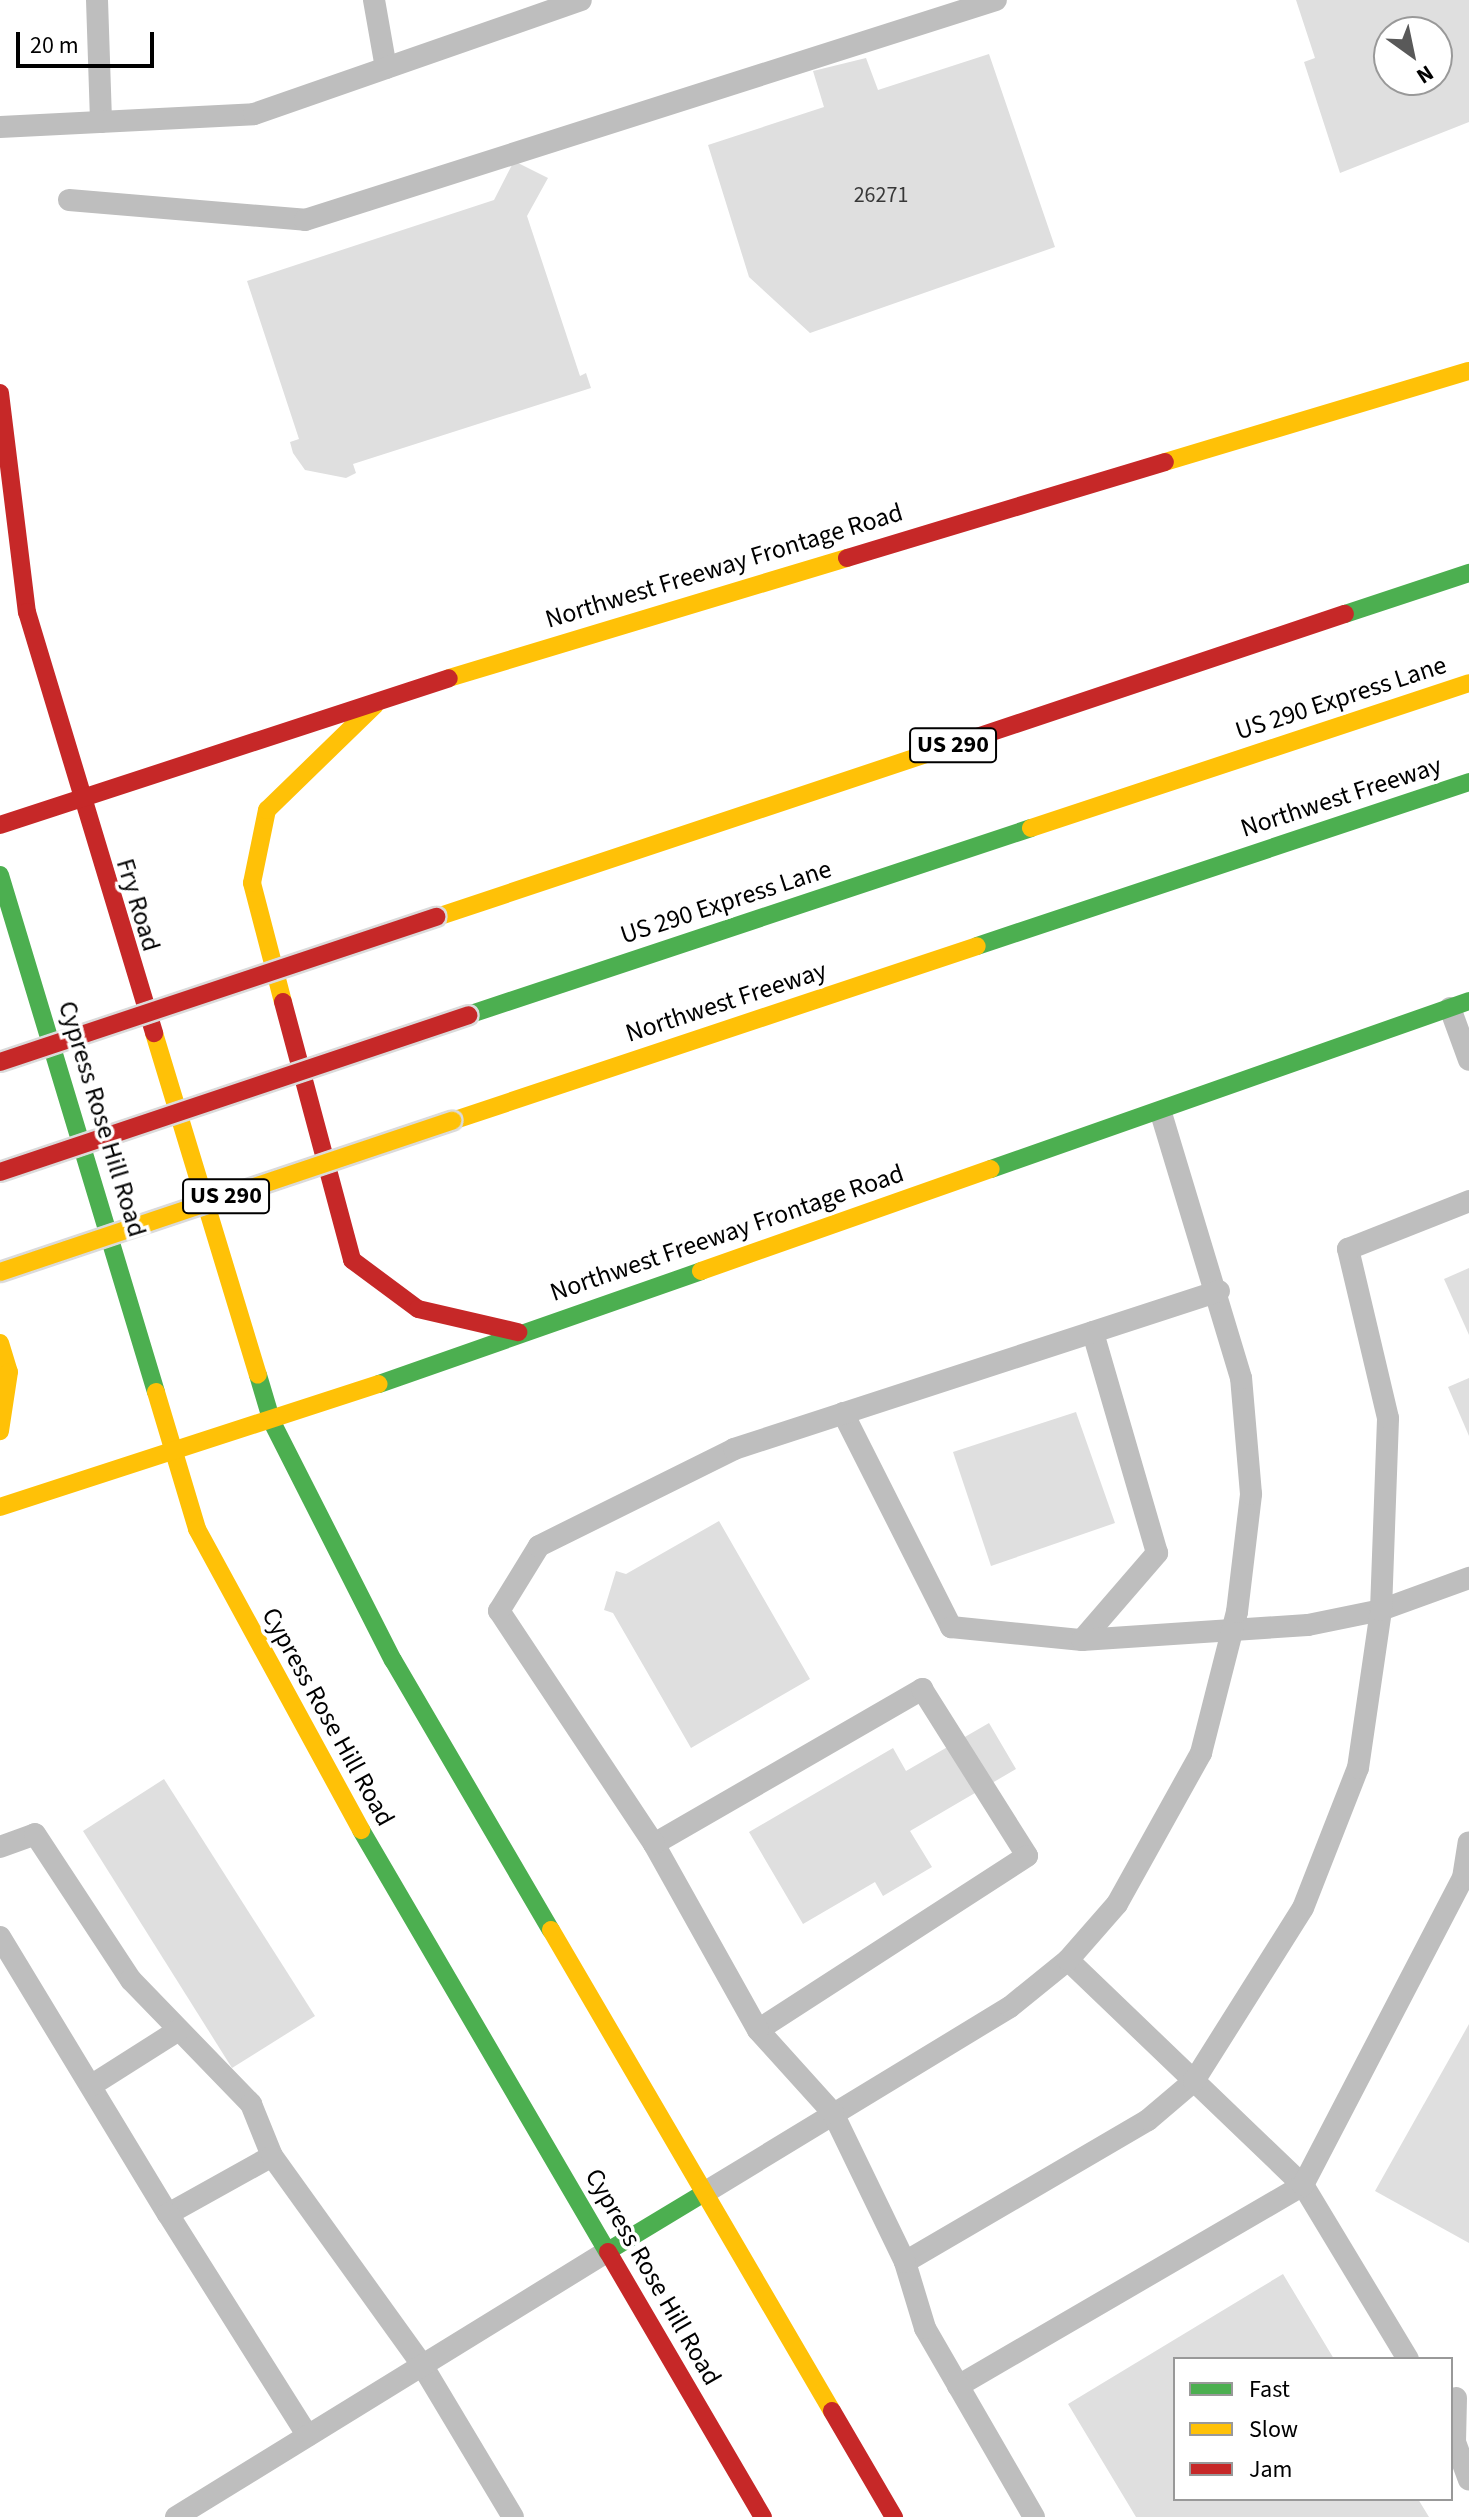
<!DOCTYPE html>
<html>
<head>
<meta charset="utf-8">
<style>
	body { margin:0 }
	#map { position:relative; width:1469px; height:2517px; overflow:hidden; background:#fff; font-family:"Source Sans 3",sans-serif }
	div>[style] { position:absolute }
	.building>* { inset:0; background:#dfdfdf }
	.lane>* { height:22px; margin:-11px; padding:0 11px; transform-origin:11px; border-radius:11px; background:#bebebe }
	.fast>* { height:18px; margin:-9px; padding:0 9px; transform-origin:9px; border-radius:9px; background:#4caf50 }
	.slow>* { height:18px; margin:-9px; padding:0 9px; transform-origin:9px; border-radius:9px; background:#ffc107 }
	.jam>* { height:18px; margin:-9px; padding:0 9px; transform-origin:9px; border-radius:9px; background:#c62828 }
	.bridges { filter:drop-shadow(2px 0 #dbdbdb) drop-shadow(-2px 0 #dbdbdb) drop-shadow(0 2px #dbdbdb) drop-shadow(0 -2px #dbdbdb) }
	.slow-bridge>* { height:18px; margin:-9px; padding:0 9px; transform-origin:9px; border-radius:9px; background:#ffc107 }
	.jam-bridge>* { height:18px; margin:-9px; padding:0 9px; transform-origin:9px; border-radius:9px; background:#c62828 }
	span { translate:-50% -50%; white-space:nowrap; text-align:center; line-height:1.15; -webkit-text-stroke:7px #fff; paint-order:stroke }
	.number-label { font-size:22px; color:#383838 }
	.number-label span { -webkit-text-stroke-width:0 }
	.shield-label span { padding:2px 6px; background:#fff; border:2px solid; border-radius:6px; -webkit-text-stroke-width:0 }
	.shield-label { font-size:24px; color:#000; font-weight:700 }
	.street-label { font-size:26px; color:#000 }
	.legend { position:absolute; left:1173px; top:2357px; width:280px; height:144px; box-sizing:border-box; background:#fff; border:2px solid #999; margin:0; padding:10px 14px; list-style:none; font-size:24px; color:#000 }
	.legend li { display:flex; align-items:center; gap:16px; height:40px }
	.legend b { width:40px; border:2px solid #999 }
	.north { position:absolute; left:1373px; top:16px; width:80px; height:80px; box-sizing:border-box; background:#fff; border:2px solid #999; border-radius:50%; rotate:147deg; font-size:22px; font-weight:700; line-height:32px; text-align:center; color:#000 }
	.north::after { content:''; display:block; margin:auto; width:28px; height:36px; background:#595959; clip-path:polygon(50% 0,100% 100%,50% 72%,0 100%) }
	.scale { position:absolute; left:16px; top:32px; width:138px; height:36px; box-sizing:border-box; border:4px solid #000; border-top:0; padding-left:10px; font-size:24px; line-height:28px; white-space:nowrap; color:#000; -webkit-text-stroke:6px #fff; paint-order:stroke }
</style>
</head>
<body>
<div id="map">
	<div class="building">
		<i style="clip-path:polygon(evenodd,1296px 0,1469px 0,1469px 122px,1340px 173px,1304px 62px,1315px 58px,1296px 0,1389px 32px,1437px 32px,1437px 80px,1389px 80px,1389px 32px)"></i>
		<i style="clip-path:polygon(989px 54px,1055px 247px,810px 333px,749px 277px,708px 145px,824px 107px,813px 71px,866px 58px,878px 90px)"></i>
		<i style="clip-path:polygon(514px 161px,548px 178px,527px 216px,580px 376px,586px 373px,591px 388px,353px 464px,356px 473px,346px 478px,305px 470px,293px 453px,290px 442px,299px 439px,247px 281px,494px 200px)"></i>
		<i style="clip-path:polygon(1469px 1268px,1469px 1335px,1444px 1279px)"></i>
		<i style="clip-path:polygon(1469px 1378px,1469px 1436px,1448px 1387px)"></i>
		<i style="clip-path:polygon(1076px 1412px,1115px 1523px,991px 1566px,953px 1452px)"></i>
		<i style="clip-path:polygon(719px 1521px,810px 1679px,691px 1748px,613px 1613px,604px 1610px,616px 1571px,626px 1574px)"></i>
		<i style="clip-path:polygon(989px 1723px,1016px 1769px,910px 1831px,932px 1867px,883px 1896px,875px 1882px,803px 1924px,749px 1832px,893px 1748px,906px 1771px)"></i>
		<i style="clip-path:polygon(164px 1779px,315px 2016px,232px 2068px,83px 1831px)"></i>
		<i style="clip-path:polygon(1469px 2024px,1469px 2243px,1375px 2191px)"></i>
		<i style="clip-path:polygon(1283px 2274px,1334px 2359px,1175px 2359px,1175px 2499px,1418px 2499px,1429px 2517px,1136px 2517px,1068px 2404px)"></i>
	</div>
	<div class="lane">
		<i style="left:97px;top:0;width:122px;rotate:88.1deg"></i>
		<i style="left:374px;top:0;width:69px;rotate:80deg"></i>
		<i style="left:0;top:127px;width:254px;rotate:-2.9deg"></i>
		<i style="left:254px;top:114px;width:346px;rotate:-19.2deg"></i>
		<i style="left:69px;top:200px;width:237px;rotate:4.8deg"></i>
		<i style="left:305px;top:220px;width:725px;rotate:-17.66deg"></i>
		<i style="left:1450px;top:1008px;width:55px;rotate:69.9deg"></i>
		<i style="left:843px;top:1413px;width:240px;rotate:63.2deg"></i>
		<i style="left:951px;top:1627px;width:132px;rotate:5.7deg"></i>
		<i style="left:1082px;top:1640px;width:115px;rotate:-49.2deg"></i>
		<i style="left:1157px;top:1553px;width:230px;rotate:-106.2deg"></i>
		<i style="left:1082px;top:1640px;width:226px;rotate:-3.8deg"></i>
		<i style="left:1308px;top:1625px;width:75px;rotate:-11.6deg"></i>
		<i style="left:1381px;top:1610px;width:94px;rotate:-20deg"></i>
		<i style="left:654px;top:1844px;width:310px;rotate:-30deg"></i>
		<i style="left:922px;top:1689px;width:197px;rotate:57.8deg"></i>
		<i style="left:1027px;top:1856px;width:320px;rotate:147.1deg"></i>
		<i style="left:0;top:1847px;width:37px;rotate:-20deg"></i>
		<i style="left:35px;top:1834px;width:175px;rotate:56.7deg"></i>
		<i style="left:131px;top:1980px;width:173px;rotate:45.9deg"></i>
		<i style="left:251px;top:2104px;width:56px;rotate:68deg"></i>
		<i style="left:0;top:1937px;width:324px;rotate:58.8deg"></i>
		<i style="left:168px;top:2214px;width:119px;rotate:-29.1deg"></i>
		<i style="left:272px;top:2156px;width:257px;rotate:54.3deg"></i>
		<i style="left:422px;top:2365px;width:177px;rotate:59.1deg"></i>
		<i style="left:1068px;top:1960px;width:325px;rotate:43.8deg"></i>
		<i style="left:1303px;top:2185px;width:203px;rotate:58.9deg"></i>
		<i style="left:92px;top:2085px;width:101px;rotate:-32.4deg"></i>
		<i style="left:704px;top:2193px;width:358px;rotate:-31.3deg"></i>
		<i style="left:1010px;top:2007px;width:75px;rotate:-39deg"></i>
		<i style="left:1068px;top:1960px;width:74px;rotate:-48.8deg"></i>
		<i style="left:1117px;top:1904px;width:173px;rotate:-60.9deg"></i>
		<i style="left:1201px;top:1753px;width:146px;rotate:-75.7deg"></i>
		<i style="left:1237px;top:1612px;width:119px;rotate:-83.2deg"></i>
		<i style="left:1251px;top:1494px;width:116px;rotate:-94.9deg"></i>
		<i style="left:1241px;top:1378px;width:277px;rotate:-106.8deg"></i>
		<i style="left:168px;top:2214px;width:262px;rotate:57.8deg"></i>
		<i style="left:905px;top:2262px;width:281px;rotate:-30.3deg"></i>
		<i style="left:1148px;top:2120px;width:60px;rotate:-40.3deg"></i>
		<i style="left:1194px;top:2081px;width:204px;rotate:-57.8deg"></i>
		<i style="left:1303px;top:1908px;width:150px;rotate:-68.6deg"></i>
		<i style="left:1358px;top:1768px;width:160px;rotate:-81.7deg"></i>
		<i style="left:1381px;top:1610px;width:192px;rotate:-87.9deg"></i>
		<i style="left:1388px;top:1418px;width:174px;rotate:-103.3deg"></i>
		<i style="left:1348px;top:1249px;width:130px;rotate:-21.6deg"></i>
		<i style="left:958px;top:2386px;width:399px;rotate:-30.2deg"></i>
		<i style="left:1303px;top:2185px;width:346px;rotate:-62.5deg"></i>
		<i style="left:1463px;top:1878px;width:36px;rotate:-81deg"></i>
		<i style="left:1456px;top:2398px;width:44px;rotate:91.3deg"></i>
		<i style="left:1455px;top:2442px;width:40px;rotate:69.8deg"></i>
		<i style="left:176px;top:2517px;width:507px;rotate:-31.62deg"></i>
		<i style="left:1034px;top:2517px;width:218px;rotate:-120deg"></i>
		<i style="left:925px;top:2328px;width:69px;rotate:-106.9deg"></i>
		<i style="left:905px;top:2262px;width:165px;rotate:-115.8deg"></i>
		<i style="left:833px;top:2113px;width:112px;rotate:-132.1deg"></i>
		<i style="left:758px;top:2030px;width:213px;rotate:-119.2deg"></i>
		<i style="left:654px;top:1844px;width:280px;rotate:-123.6deg"></i>
		<i style="left:499px;top:1611px;width:76px;rotate:-58.4deg"></i>
		<i style="left:539px;top:1546px;width:218px;rotate:-26.4deg"></i>
		<i style="left:734px;top:1449px;width:510px;rotate:-18.04deg"></i>
	</div>
	<div class="fast">
		<i style="left:1345px;top:614px;width:131px;rotate:-18.3deg"></i>
		<i style="left:0;top:875px;width:540px;rotate:73.21deg"></i>
		<i style="left:977px;top:946px;width:519px;rotate:-18.43deg"></i>
		<i style="left:468px;top:1015px;width:593px;rotate:-18.37deg"></i>
		<i style="left:991px;top:1169px;width:507px;rotate:-19.36deg"></i>
		<i style="left:258px;top:1375px;width:49px;rotate:73.4deg"></i>
		<i style="left:272px;top:1422px;width:267px;rotate:63.1deg"></i>
		<i style="left:393px;top:1660px;width:313px;rotate:59.7deg"></i>
		<i style="left:379px;top:1384px;width:341px;rotate:-19.3deg"></i>
		<i style="left:361px;top:1830px;width:489px;rotate:59.7deg"></i>
		<i style="left:608px;top:2251px;width:112px;rotate:-31.1deg"></i>
	</div>
	<div class="slow">
		<i style="left:1165px;top:462px;width:317px;rotate:-16.7deg"></i>
		<i style="left:449px;top:678px;width:416px;rotate:-16.8deg"></i>
		<i style="left:1031px;top:828px;width:461px;rotate:-18.3deg"></i>
		<i style="left:437px;top:917px;width:528px;rotate:-18.43deg"></i>
		<i style="left:283px;top:1002px;width:123px;rotate:-104.6deg"></i>
		<i style="left:252px;top:883px;width:75px;rotate:-78.4deg"></i>
		<i style="left:267px;top:810px;width:151px;rotate:-44.2deg"></i>
		<i style="left:154px;top:1033px;width:357px;rotate:73.1deg"></i>
		<i style="left:452px;top:1121px;width:553px;rotate:-18.43deg"></i>
		<i style="left:701px;top:1271px;width:307px;rotate:-19.4deg"></i>
		<i style="left:0;top:1343px;width:30px;rotate:73deg"></i>
		<i style="left:9px;top:1372px;width:60px;rotate:98.7deg"></i>
		<i style="left:156px;top:1392px;width:143px;rotate:73.3deg"></i>
		<i style="left:197px;top:1529px;width:343px;rotate:61.4deg"></i>
		<i style="left:0;top:1507px;width:398px;rotate:-18deg"></i>
		<i style="left:551px;top:1930px;width:557px;rotate:59.71deg"></i>
	</div>
	<div class="jam">
		<i style="left:0;top:393px;width:221px;rotate:83deg"></i>
		<i style="left:27px;top:612px;width:440px;rotate:73.2deg"></i>
		<i style="left:847px;top:558px;width:332px;rotate:-16.8deg"></i>
		<i style="left:938px;top:750px;width:429px;rotate:-18.5deg"></i>
		<i style="left:0;top:825px;width:472px;rotate:-18.1deg"></i>
		<i style="left:283px;top:1002px;width:267px;rotate:75deg"></i>
		<i style="left:352px;top:1260px;width:82px;rotate:36.6deg"></i>
		<i style="left:418px;top:1309px;width:103px;rotate:13deg"></i>
		<i style="left:608px;top:2252px;width:307px;rotate:59.7deg"></i>
		<i style="left:832px;top:2411px;width:123px;rotate:59.7deg"></i>
	</div>
	<div class="bridges">
		<div class="slow-bridge">
			<i style="left:0;top:1272px;width:477px;rotate:-18.5deg"></i>
		</div>
		<div class="jam-bridge">
			<i style="left:0;top:1062px;width:460px;rotate:-18.4deg"></i>
			<i style="left:0;top:1172px;width:494px;rotate:-18.5deg"></i>
		</div>
	</div>
	<div class="number-label">
		<span style="left:881px;top:196px">26271</span>
	</div>
	<div class="shield-label">
		<span style="left:953px;top:745px">US 290</span>
		<span style="left:226px;top:1196px">US 290</span>
	</div>
	<div class="street-label">
		<span style="left:724px;top:566px;rotate:-17deg">Northwest Freeway Frontage Road</span>
		<span style="left:1341px;top:698px;rotate:-18deg">US 290 Express Lane</span>
		<span style="left:1341px;top:797px;rotate:-18deg">Northwest Freeway</span>
		<span style="left:726px;top:902px;rotate:-18deg">US 290 Express Lane</span>
		<span style="left:138px;top:905px;rotate:73deg">Fry Road</span>
		<span style="left:726px;top:1002px;rotate:-18deg">Northwest Freeway</span>
		<span style="left:102px;top:1119px;rotate:73deg">Cypress Rose Hill Road</span>
		<span style="left:727px;top:1233px;rotate:-19deg">Northwest Freeway Frontage Road</span>
		<span style="left:328px;top:1717px;rotate:61deg">Cypress Rose Hill Road</span>
		<span style="left:653px;top:2277px;rotate:60deg">Cypress Rose Hill Road</span>
	</div>
	<ul class="legend">
	<li><b style="height:10px;background:#4caf50"></b>Fast</li>
	<li><b style="height:10px;background:#ffc107"></b>Slow</li>
	<li><b style="height:10px;background:#c62828"></b>Jam</li>
	</ul>
	<div class="north">N</div>
	<div class="scale">20 m</div>
</div>
</body>
</html>
